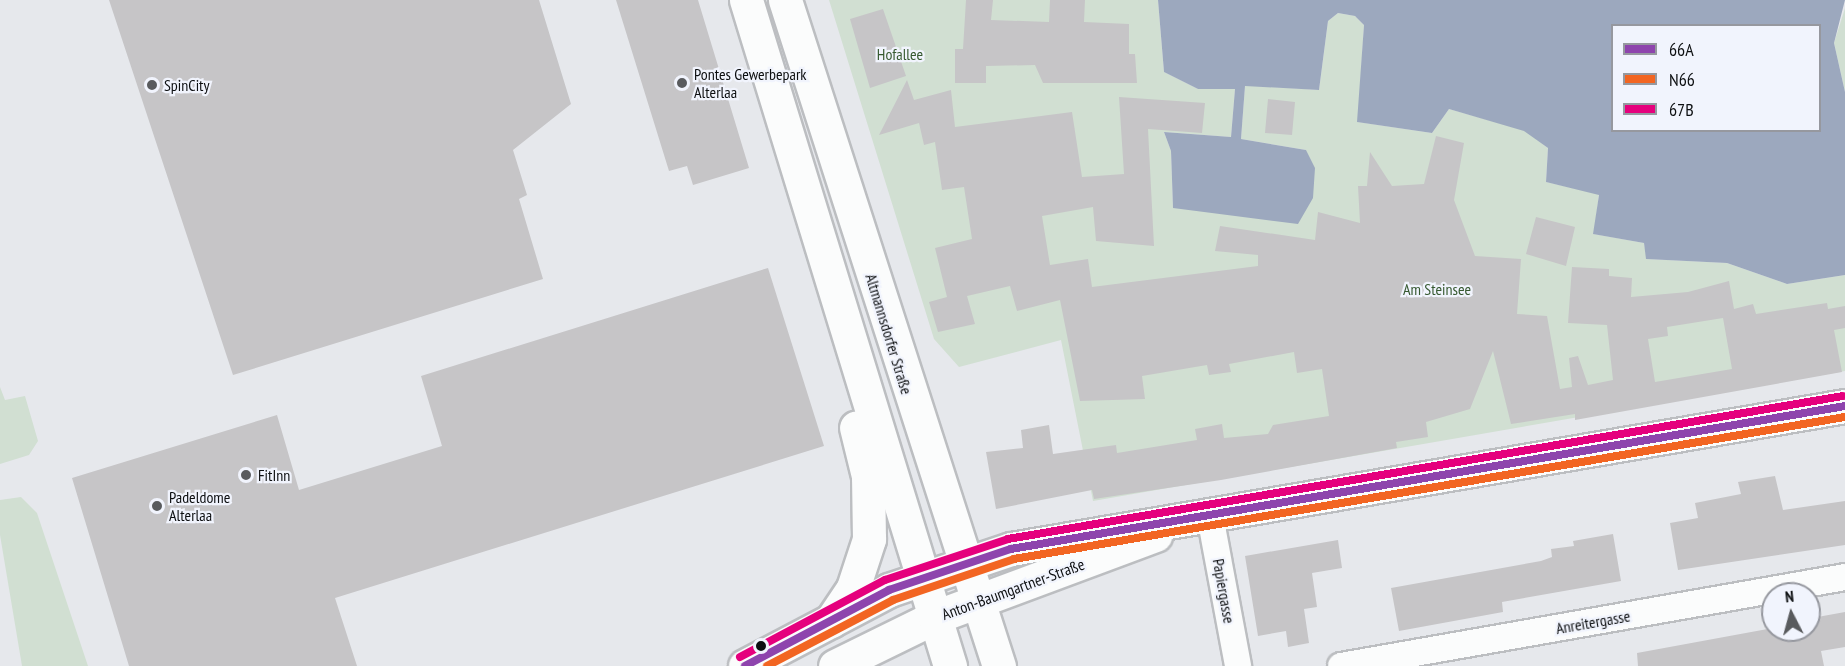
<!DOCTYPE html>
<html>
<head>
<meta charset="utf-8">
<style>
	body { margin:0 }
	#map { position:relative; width:1845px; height:666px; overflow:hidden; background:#e6e8ec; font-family:"PT Sans Narrow",sans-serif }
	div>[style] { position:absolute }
	.green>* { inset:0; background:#d1dfd2 }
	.water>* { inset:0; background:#9ca8be }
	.building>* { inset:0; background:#c6c5c7 }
	.roads { filter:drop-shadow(2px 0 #bcbec1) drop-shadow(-2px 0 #bcbec1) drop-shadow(0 2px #bcbec1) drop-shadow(0 -2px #bcbec1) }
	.minor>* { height:26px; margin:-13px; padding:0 13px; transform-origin:13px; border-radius:13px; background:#fbfcfc }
	.secondary>* { height:33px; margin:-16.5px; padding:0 16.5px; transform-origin:16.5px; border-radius:16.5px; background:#fbfcfc }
	.primary>* { height:33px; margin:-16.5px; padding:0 16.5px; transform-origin:16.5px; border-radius:16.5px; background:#fbfcfc }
	.bus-1>* { height:8px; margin:-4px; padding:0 4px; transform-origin:4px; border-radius:4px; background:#8e44ad }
	.bus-2>* { height:8px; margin:-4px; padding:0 4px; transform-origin:4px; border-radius:4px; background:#f26522 }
	.bus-3>* { height:8px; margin:-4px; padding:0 4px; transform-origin:4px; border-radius:4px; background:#e5007d }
	.dots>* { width:16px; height:16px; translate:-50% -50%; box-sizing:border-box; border:3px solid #f1f4fd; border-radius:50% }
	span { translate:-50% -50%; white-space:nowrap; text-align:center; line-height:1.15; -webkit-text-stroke:4.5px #f1f4fd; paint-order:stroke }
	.park-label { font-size:16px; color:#365930 }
	.poi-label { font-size:16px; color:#0d0f11 }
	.left { translate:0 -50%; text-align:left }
	.street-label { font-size:16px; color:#0d0f11 }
	.legend { position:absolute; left:1611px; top:24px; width:210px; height:108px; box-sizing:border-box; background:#f1f4fd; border:2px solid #96989f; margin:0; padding:8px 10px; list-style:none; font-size:18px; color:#0d0f11 }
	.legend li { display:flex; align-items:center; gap:12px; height:30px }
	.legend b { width:30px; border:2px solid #96989f }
	.north { position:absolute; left:1761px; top:582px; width:60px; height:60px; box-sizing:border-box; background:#f1f4fd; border:2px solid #96989f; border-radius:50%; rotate:354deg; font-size:16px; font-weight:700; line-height:24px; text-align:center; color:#0d0f11 }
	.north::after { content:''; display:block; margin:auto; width:21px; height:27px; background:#595b5e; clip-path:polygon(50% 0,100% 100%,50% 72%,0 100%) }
</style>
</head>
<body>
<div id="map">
	<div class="green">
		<i style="clip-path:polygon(829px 0,1158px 0,1164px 72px,1198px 89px,1235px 89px,1231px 137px,1164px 132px,1171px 151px,1173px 208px,1306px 150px,1241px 139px,1245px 85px,1319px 90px,1328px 21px,1338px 13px,1355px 16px,1364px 25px,1358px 122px,1432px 133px,1449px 109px,1524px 130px,1548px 148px,1546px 182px,1599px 194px,1594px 234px,1644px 243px,1647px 259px,1727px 263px,1787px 284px,1845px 275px,1845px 371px,1093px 501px,1061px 340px,959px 367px,934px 339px)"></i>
		<i style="clip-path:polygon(1845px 8px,1845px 92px,1834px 43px)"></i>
		<i style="clip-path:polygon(0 387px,5px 400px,25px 396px,38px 441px,29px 455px,0 464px)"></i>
		<i style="clip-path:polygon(21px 497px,37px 513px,88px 666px,22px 666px,0 535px,0 500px)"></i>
	</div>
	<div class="water">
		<i style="clip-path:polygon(evenodd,1158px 0,1845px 0,1834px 43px,1845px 92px,1845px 275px,1787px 284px,1727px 263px,1646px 259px,1644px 243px,1593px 234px,1599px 195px,1546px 182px,1548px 148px,1524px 131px,1449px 109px,1432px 133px,1357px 122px,1364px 25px,1355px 16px,1338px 13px,1328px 21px,1319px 90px,1245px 86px,1241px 139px,1306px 150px,1315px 168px,1313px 198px,1298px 224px,1173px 208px,1171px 151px,1164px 132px,1231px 137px,1235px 89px,1198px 89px,1164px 72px,1158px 0,1612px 26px,1820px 26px,1820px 130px,1612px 130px,1612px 26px)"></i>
	</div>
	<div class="building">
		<i style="clip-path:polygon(109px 0,539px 0,571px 104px,513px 150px,527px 195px,519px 199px,543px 279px,233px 375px)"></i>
		<i style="clip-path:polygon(616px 0,698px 0,749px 168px,693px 185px,687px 166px,669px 171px)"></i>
		<i style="clip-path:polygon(966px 0,993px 0,991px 20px,1049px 22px,1050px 0,1085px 0,1084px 22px,1129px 24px,1129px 54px,1135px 54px,1137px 83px,1043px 83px,1035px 65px,986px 66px,986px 83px,955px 83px,955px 49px,963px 49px)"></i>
		<i style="clip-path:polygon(883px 9px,906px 76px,870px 88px,850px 19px)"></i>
		<i style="clip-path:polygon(evenodd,907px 80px,914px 100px,951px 90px,955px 127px,1072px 112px,1082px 177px,1124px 174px,1119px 97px,1205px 103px,1202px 133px,1148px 129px,1154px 246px,1096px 241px,1093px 207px,1042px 216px,1050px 265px,1088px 259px,1092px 287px,1258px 266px,1258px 255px,1215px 251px,1220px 226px,1315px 240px,1318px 212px,1360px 223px,1358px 186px,1367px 186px,1370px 152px,1392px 186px,1424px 184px,1436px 136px,1464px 143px,1454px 200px,1475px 256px,1521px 259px,1517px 314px,1547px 316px,1560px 389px,1572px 387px,1569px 358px,1578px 356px,1588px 385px,1613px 380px,1607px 325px,1568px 323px,1572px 267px,1609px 269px,1609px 276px,1632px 278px,1631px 297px,1688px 292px,1729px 281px,1734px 309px,1753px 304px,1756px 314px,1827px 303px,1828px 309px,1845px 306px,1845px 328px,1834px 330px,1842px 372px,1575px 420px,1575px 414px,1511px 424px,1493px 351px,1470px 409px,1426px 422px,1428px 437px,1396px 442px,1397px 448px,1221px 480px,1094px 499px,1092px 490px,996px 509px,986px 452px,1023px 448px,1021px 430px,1049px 425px,1053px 454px,1116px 445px,1117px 453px,1197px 440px,1195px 429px,1222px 424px,1224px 438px,1268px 434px,1273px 425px,1329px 416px,1322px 369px,1297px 373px,1294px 352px,1229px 364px,1231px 372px,1209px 375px,1207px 365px,1142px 376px,1145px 399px,1080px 401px,1060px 300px,1017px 311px,1010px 286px,967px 296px,975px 324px,938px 332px,929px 302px,947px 297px,935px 248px,972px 239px,964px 187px,942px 190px,935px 142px,924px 145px,919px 123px,879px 135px,907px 80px,1723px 318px,1732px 369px,1655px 382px,1648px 339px,1668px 336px,1667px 327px,1723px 318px)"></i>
		<i style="clip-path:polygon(1268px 99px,1295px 102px,1292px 135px,1265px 133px)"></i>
		<i style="clip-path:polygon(1536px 217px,1575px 227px,1566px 266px,1526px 254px)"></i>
		<i style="clip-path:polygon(768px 268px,824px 446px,335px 598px,357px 666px,129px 666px,72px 478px,277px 415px,299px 490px,442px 446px,421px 376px)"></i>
		<i style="clip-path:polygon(1775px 476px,1783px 510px,1845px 501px,1845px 545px,1678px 570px,1670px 523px,1698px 518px,1695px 503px,1741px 494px,1738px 482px)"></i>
		<i style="clip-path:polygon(1613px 534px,1621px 581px,1502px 602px,1503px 612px,1399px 631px,1391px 588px,1541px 561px,1552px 557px,1551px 549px,1574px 546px,1573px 541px)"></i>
		<i style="clip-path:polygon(1338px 540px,1342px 568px,1312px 573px,1317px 607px,1304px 609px,1309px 643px,1288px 647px,1286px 631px,1258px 636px,1245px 556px)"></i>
		<i style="clip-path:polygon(1845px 612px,1845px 647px,1821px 651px,1824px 666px,1638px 666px,1637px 653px,1773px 628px,1809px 630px,1812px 618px)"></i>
	</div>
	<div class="roads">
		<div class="minor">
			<i style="left:1210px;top:516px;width:153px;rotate:79.4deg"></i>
			<i style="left:1341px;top:666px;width:512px;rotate:-10.01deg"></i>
		</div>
		<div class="secondary">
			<i style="left:745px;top:666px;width:163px;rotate:-27.8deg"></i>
			<i style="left:889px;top:590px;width:129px;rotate:-18.6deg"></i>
			<i style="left:1011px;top:549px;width:846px;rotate:-9.73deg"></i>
			<i style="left:835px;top:666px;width:111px;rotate:-26.1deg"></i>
			<i style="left:935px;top:617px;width:235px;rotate:-20.4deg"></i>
		</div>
		<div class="primary">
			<i style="left:746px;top:0;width:697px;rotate:72.97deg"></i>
			<i style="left:785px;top:0;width:700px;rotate:72.19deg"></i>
			<i style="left:831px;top:621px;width:40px;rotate:-56deg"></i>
			<i style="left:853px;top:588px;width:52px;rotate:-71.9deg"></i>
			<i style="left:869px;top:539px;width:63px;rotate:-90.9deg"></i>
			<i style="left:868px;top:476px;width:50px;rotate:-103.8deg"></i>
		</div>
	</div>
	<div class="bus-1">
		<i style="left:745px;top:666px;width:163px;rotate:-27.8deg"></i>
		<i style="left:889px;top:590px;width:129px;rotate:-18.6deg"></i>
		<i style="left:1011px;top:549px;width:846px;rotate:-9.73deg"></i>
	</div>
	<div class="bus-2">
		<i style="left:767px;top:666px;width:142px;rotate:-27.6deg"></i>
		<i style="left:893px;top:600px;width:128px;rotate:-18.7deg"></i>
		<i style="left:1014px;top:559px;width:843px;rotate:-9.7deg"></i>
	</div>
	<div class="bus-3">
		<i style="left:740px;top:657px;width:164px;rotate:-28deg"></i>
		<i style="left:885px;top:580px;width:130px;rotate:-18.4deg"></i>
		<i style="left:1008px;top:539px;width:847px;rotate:-9.72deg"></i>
	</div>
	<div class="dots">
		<i style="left:682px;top:83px;background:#595b5e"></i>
		<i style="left:152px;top:85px;background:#595b5e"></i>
		<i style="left:246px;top:475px;background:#595b5e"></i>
		<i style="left:157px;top:506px;background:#595b5e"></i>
		<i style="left:761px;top:646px;background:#0d0f11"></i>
	</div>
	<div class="park-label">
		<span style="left:900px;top:54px">Hofallee</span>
		<span style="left:1437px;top:289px">Am Steinsee</span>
	</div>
	<div class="poi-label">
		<span class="left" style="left:694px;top:83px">Pontes Gewerbepark<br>Alterlaa</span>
		<span class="left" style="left:164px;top:85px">SpinCity</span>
		<span class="left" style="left:258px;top:475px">FitInn</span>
		<span class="left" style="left:169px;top:506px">Padeldome<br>Alterlaa</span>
	</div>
	<div class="street-label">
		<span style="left:889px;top:334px;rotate:73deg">Altmannsdorfer Straße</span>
		<span style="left:1013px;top:589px;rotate:-20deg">Anton-Baumgartner-Straße</span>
		<span style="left:1224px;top:591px;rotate:80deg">Papiergasse</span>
		<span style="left:1593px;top:622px;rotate:-10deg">Anreitergasse</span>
	</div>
	<ul class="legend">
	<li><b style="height:8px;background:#8e44ad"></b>66A</li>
	<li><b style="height:8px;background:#f26522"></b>N66</li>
	<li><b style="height:8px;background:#e5007d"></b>67B</li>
	</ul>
	<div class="north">N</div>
</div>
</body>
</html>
